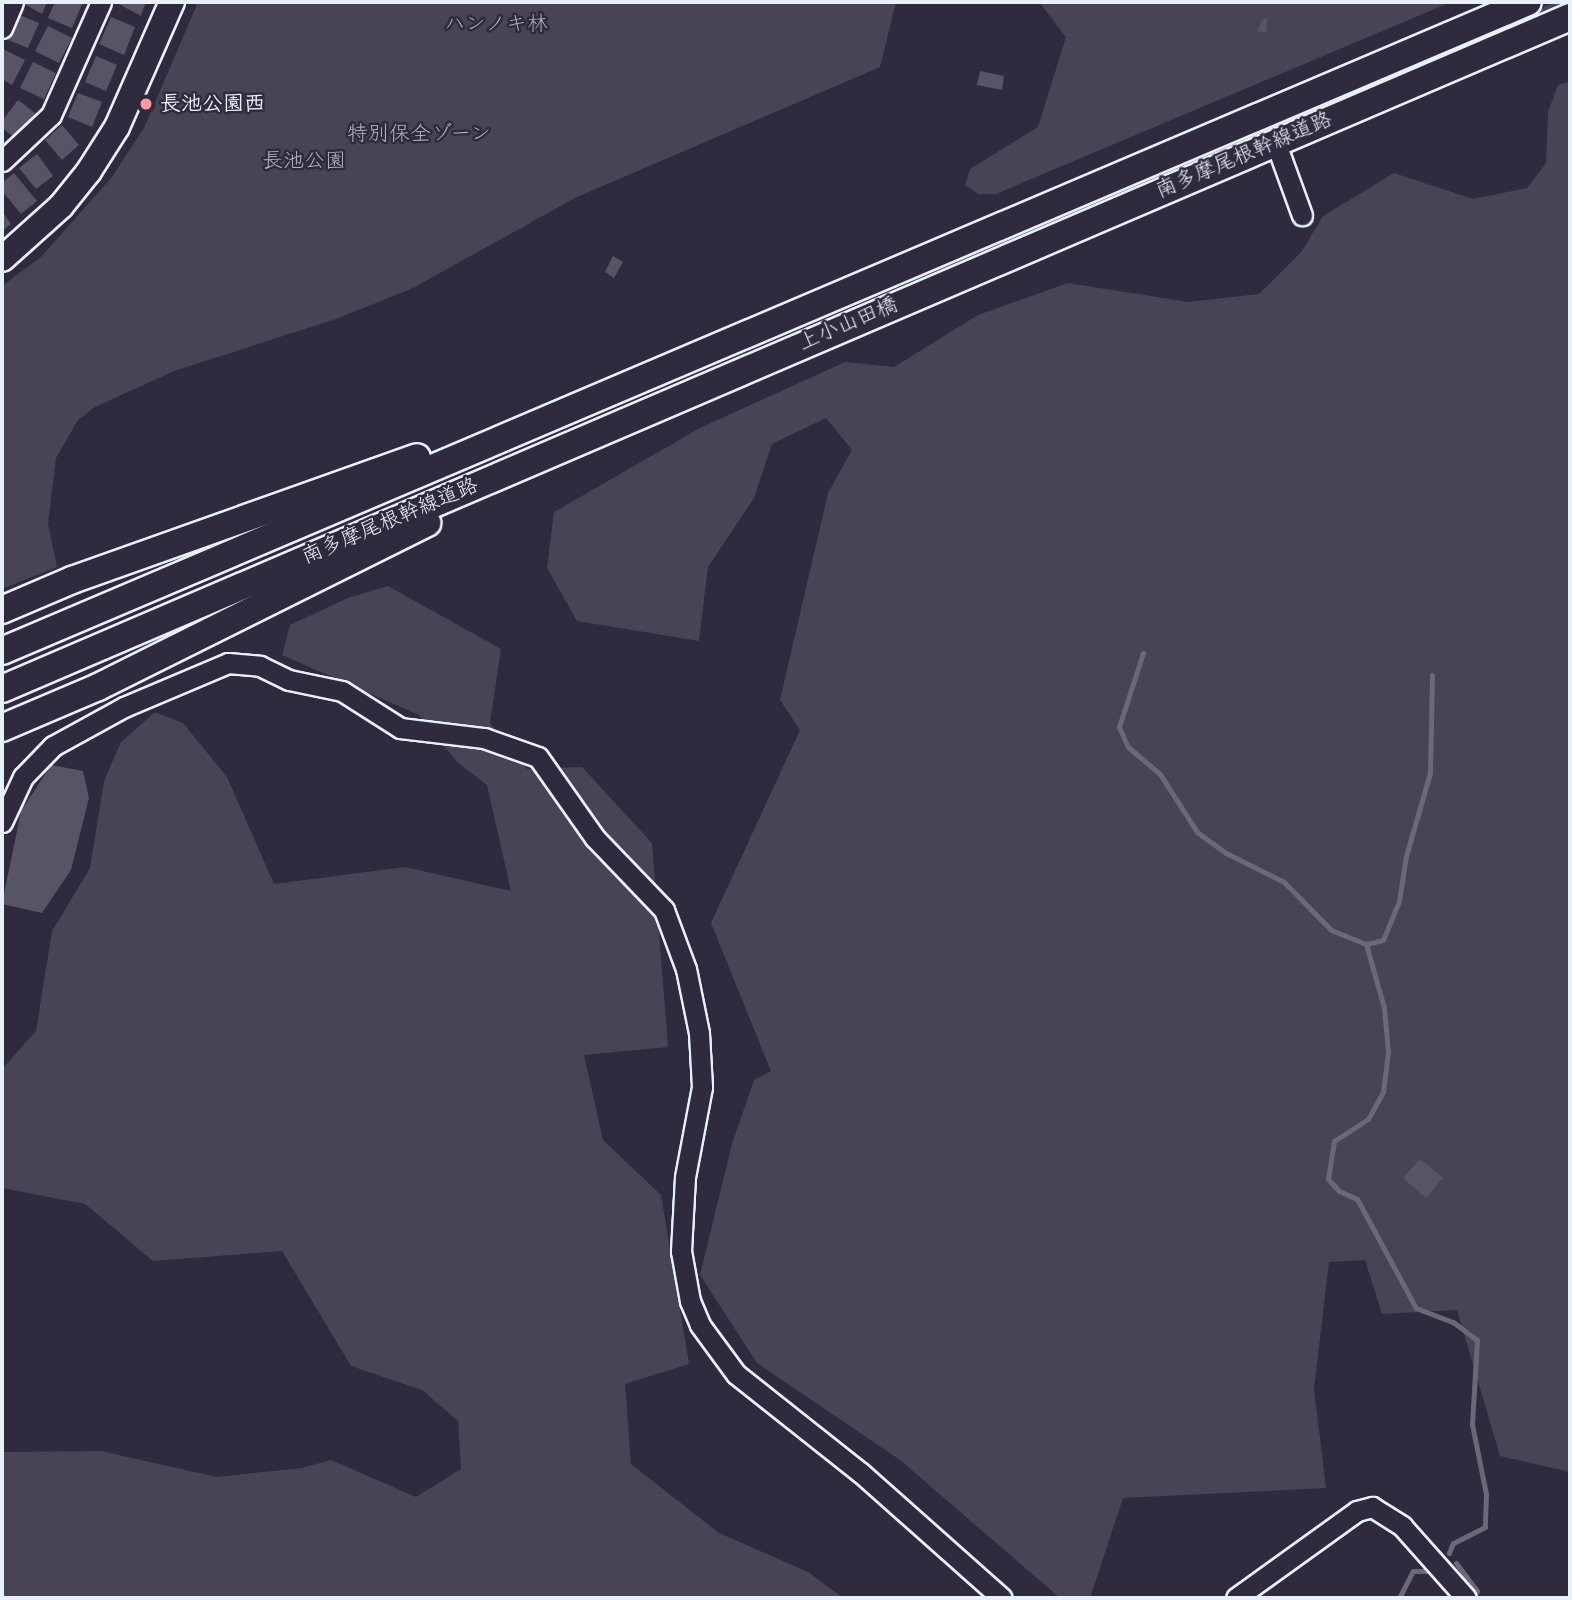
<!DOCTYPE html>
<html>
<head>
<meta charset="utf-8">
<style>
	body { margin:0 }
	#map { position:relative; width:1572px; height:1600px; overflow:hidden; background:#2f2a3d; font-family:Pangolin,"Klee One",sans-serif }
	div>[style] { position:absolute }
	.green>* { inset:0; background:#464455 }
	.stream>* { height:5px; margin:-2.5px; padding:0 2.5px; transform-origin:2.5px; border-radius:2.5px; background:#696978 }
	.building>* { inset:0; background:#575565 }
	.roads { filter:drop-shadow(2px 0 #e8f1f8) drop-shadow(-2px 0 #e8f1f8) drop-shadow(0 2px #e8f1f8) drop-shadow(0 -2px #e8f1f8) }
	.minor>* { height:19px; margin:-9.5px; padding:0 9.5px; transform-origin:9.5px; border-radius:9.5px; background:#2f2a3d }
	.tertiary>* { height:24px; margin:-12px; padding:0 12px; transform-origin:12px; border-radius:12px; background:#2f2a3d }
	.secondary>* { height:26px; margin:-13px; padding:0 13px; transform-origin:13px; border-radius:13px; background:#2f2a3d }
	.dots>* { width:19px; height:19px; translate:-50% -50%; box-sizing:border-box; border:4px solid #2f2a3d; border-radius:50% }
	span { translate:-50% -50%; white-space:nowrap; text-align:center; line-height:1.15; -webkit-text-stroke:5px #2f2a3d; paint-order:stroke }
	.park-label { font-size:21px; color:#afb4bf }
	.poi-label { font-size:21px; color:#e8f1f8; font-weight:700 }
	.left { translate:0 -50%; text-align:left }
	.street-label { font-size:21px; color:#e8f1f8 }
	.frame { position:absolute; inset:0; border:4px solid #e8f1f8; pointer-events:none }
</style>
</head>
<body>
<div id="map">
	<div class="green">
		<i style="clip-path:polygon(198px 2px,896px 2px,880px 67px,577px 197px,411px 289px,336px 319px,174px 371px,95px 407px,78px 420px,56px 458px,48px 524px,57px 567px,2px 589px,2px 286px,41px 257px,112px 177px,145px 126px)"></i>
		<i style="clip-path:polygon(1039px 2px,1451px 2px,996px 194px,978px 194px,965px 185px,970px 169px,1038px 127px,1066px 37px)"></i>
		<i style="clip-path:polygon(1555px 2px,1570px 3px,914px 283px,912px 276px)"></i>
		<i style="clip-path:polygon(1570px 81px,1570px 1472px,1500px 1456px,1457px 1310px,1382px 1314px,1365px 1260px,1329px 1262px,1314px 1389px,1326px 1488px,1123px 1498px,1090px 1598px,1060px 1598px,900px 1460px,757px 1363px,700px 1275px,732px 1144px,754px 1080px,771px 1071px,711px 923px,800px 730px,780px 700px,828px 493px,852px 450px,826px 418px,772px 444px,754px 498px,708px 567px,699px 641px,577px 621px,547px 568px,554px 512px,700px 428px,845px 362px,894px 367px,978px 315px,1068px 283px,1188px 302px,1259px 294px,1302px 251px,1323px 216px,1394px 173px,1473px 199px,1527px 188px,1546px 163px,1548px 112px,1558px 85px)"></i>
		<i style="clip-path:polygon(388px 586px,501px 649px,490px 723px,527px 769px,582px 767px,652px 843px,668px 1047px,584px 1055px,603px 1140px,661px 1195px,689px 1364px,625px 1384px,631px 1464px,719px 1533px,808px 1572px,843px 1598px,2px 1598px,2px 1452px,101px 1451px,217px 1477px,302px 1468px,331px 1460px,416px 1497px,461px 1469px,458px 1421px,422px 1390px,351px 1366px,282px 1251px,153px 1261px,85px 1204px,2px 1188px,2px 1069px,36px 1031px,52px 931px,90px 868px,104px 781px,121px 742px,155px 712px,183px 723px,227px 777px,274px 884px,405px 867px,511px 891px,487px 785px,458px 763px,419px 715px,282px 655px,290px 625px,348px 598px)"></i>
	</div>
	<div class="stream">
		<i style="left:1143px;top:653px;width:78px;rotate:108deg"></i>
		<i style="left:1119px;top:727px;width:22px;rotate:66deg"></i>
		<i style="left:1128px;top:747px;width:42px;rotate:40.2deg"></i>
		<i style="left:1160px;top:774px;width:69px;rotate:57.5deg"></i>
		<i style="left:1197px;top:832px;width:36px;rotate:36deg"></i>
		<i style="left:1226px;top:853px;width:65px;rotate:26.6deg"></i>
		<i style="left:1284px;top:882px;width:67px;rotate:45.6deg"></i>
		<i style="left:1331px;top:930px;width:38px;rotate:22deg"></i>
		<i style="left:1366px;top:944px;width:17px;rotate:-13deg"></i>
		<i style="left:1383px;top:940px;width:42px;rotate:-67.7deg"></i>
		<i style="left:1399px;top:901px;width:46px;rotate:-81.2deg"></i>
		<i style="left:1406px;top:856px;width:86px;rotate:-73.9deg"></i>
		<i style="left:1430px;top:773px;width:98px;rotate:-88.8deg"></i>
		<i style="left:1366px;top:944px;width:66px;rotate:74.3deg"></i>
		<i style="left:1384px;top:1008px;width:44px;rotate:84.8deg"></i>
		<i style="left:1388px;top:1052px;width:40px;rotate:97.1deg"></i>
		<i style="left:1383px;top:1092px;width:31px;rotate:119deg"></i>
		<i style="left:1368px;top:1119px;width:40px;rotate:147.1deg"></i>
		<i style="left:1334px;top:1141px;width:38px;rotate:99deg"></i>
		<i style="left:1328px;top:1179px;width:16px;rotate:47deg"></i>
		<i style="left:1339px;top:1191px;width:20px;rotate:24deg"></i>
		<i style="left:1357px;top:1199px;width:124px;rotate:61.6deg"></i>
		<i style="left:1416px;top:1308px;width:40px;rotate:21deg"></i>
		<i style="left:1453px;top:1322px;width:30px;rotate:37deg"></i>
		<i style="left:1477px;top:1340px;width:84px;rotate:93.4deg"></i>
		<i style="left:1472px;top:1424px;width:71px;rotate:78.7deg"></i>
		<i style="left:1486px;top:1494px;width:33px;rotate:92deg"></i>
		<i style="left:1485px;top:1527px;width:36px;rotate:153deg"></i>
		<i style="left:1453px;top:1543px;width:11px;rotate:112deg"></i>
		<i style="left:1456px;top:1563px;width:35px;rotate:53deg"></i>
		<i style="left:1477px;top:1591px;width:8px;rotate:113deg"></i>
		<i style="left:1399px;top:1598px;width:30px;rotate:-63deg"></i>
		<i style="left:1413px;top:1571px;width:15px"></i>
	</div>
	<div class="building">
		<i style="clip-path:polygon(21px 2px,47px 2px,42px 14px)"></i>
		<i style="clip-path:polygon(55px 2px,83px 2px,72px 28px,48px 18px)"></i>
		<i style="clip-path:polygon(115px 2px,146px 2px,141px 16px)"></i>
		<i style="clip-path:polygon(17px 14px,39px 23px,28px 48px,6px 39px)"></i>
		<i style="clip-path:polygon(111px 17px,135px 27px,124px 55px,99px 44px)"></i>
		<i style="clip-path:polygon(1263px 18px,1267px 19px,1266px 33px,1257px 31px)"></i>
		<i style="clip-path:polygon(48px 26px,72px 38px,59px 63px,35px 51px)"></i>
		<i style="clip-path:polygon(3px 49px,25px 60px,12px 85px,2px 79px)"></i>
		<i style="clip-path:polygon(96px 56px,117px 65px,106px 91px,85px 82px)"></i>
		<i style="clip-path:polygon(33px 62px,56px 73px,44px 99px,20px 88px)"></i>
		<i style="clip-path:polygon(980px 71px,1004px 76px,1002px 90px,977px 85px)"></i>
		<i style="clip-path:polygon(78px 93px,102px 102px,92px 127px,68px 117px)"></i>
		<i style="clip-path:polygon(18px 100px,35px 113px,16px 139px,2px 128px,2px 121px)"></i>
		<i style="clip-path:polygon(62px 125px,79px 145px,62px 160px,45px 140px)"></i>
		<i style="clip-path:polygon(37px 154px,53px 176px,36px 189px,19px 168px)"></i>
		<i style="clip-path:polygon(14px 173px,37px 201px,21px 214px,2px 191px,2px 183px)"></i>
		<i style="clip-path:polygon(2px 211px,11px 224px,2px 231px)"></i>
		<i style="clip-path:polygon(613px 256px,623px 262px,614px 278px,605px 272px)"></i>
		<i style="clip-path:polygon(51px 765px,83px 771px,89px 798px,71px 870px,42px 913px,2px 904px,21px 811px)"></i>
		<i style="clip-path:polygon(1420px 1159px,1443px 1178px,1426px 1198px,1403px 1178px)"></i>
	</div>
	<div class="roads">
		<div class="minor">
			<i style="left:2px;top:28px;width:28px;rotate:-67deg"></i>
			<i style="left:1275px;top:141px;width:79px;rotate:70deg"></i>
			<i style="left:2px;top:161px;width:67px;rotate:-43.2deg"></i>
			<i style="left:51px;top:115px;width:124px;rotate:-66.1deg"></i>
			<i style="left:2px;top:822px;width:50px;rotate:-65deg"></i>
			<i style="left:23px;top:777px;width:43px;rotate:-45.9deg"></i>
			<i style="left:53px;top:746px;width:81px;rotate:-28.8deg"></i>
			<i style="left:124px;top:707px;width:113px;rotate:-22.9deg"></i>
			<i style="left:228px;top:663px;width:32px;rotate:5deg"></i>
			<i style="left:260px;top:666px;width:32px;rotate:26deg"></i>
			<i style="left:289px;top:680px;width:54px;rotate:11.7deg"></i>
			<i style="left:342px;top:691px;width:69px;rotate:32.5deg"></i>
			<i style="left:400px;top:728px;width:85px;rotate:6.8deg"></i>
			<i style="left:484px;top:738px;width:57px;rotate:19.4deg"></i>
			<i style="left:538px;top:757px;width:99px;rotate:54.9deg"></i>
			<i style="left:595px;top:838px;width:100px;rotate:46.2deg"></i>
			<i style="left:664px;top:910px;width:63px;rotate:69.6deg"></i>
			<i style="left:686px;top:969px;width:65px;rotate:78.5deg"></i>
			<i style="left:699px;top:1033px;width:54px;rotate:86.8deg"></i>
			<i style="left:702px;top:1087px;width:92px;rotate:100.7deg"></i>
			<i style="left:685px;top:1177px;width:74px;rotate:93.1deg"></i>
			<i style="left:681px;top:1251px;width:51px;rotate:79.8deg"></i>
			<i style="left:690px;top:1301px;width:26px;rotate:67deg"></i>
			<i style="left:700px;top:1325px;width:61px;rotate:53.7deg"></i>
			<i style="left:736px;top:1374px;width:159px;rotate:38.4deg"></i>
			<i style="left:861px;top:1473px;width:188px;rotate:41.6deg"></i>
			<i style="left:1236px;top:1598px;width:149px;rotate:-35.7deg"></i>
			<i style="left:1357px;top:1511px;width:16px;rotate:-15deg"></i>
			<i style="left:1372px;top:1507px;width:36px;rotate:32deg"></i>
			<i style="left:1402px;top:1526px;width:96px;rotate:48.4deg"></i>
		</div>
		<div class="tertiary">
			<i style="left:2px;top:259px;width:79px;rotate:-41.9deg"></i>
			<i style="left:61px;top:206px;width:45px;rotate:-51.3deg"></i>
			<i style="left:89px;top:171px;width:52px;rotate:-57.5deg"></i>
			<i style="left:117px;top:127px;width:137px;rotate:-66.3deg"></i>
		</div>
		<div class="secondary">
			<i style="left:2px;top:610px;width:76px;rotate:-23.2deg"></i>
			<i style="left:72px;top:580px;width:366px;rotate:-19.6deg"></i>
			<i style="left:2px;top:651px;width:1658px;rotate:-23.04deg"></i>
			<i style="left:2px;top:689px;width:1706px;rotate:-23.2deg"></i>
			<i style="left:2px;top:728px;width:104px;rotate:-23.1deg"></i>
			<i style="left:98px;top:687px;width:368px;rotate:-26.5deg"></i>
		</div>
	</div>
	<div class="dots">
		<i style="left:146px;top:104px;background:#ff9aa2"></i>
	</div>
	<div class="park-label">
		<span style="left:496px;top:24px">ハンノキ林</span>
		<span style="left:419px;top:134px">特別保全ゾーン</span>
		<span style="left:304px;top:161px">長池公園</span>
	</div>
	<div class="poi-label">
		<span class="left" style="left:160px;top:104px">長池公園西</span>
	</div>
	<div class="street-label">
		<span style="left:1244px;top:155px;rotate:-23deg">南多摩尾根幹線道路</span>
		<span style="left:848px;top:324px;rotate:-23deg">上小山田橋</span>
		<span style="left:390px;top:521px;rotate:-23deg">南多摩尾根幹線道路</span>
	</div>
	<div class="frame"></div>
</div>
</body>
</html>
